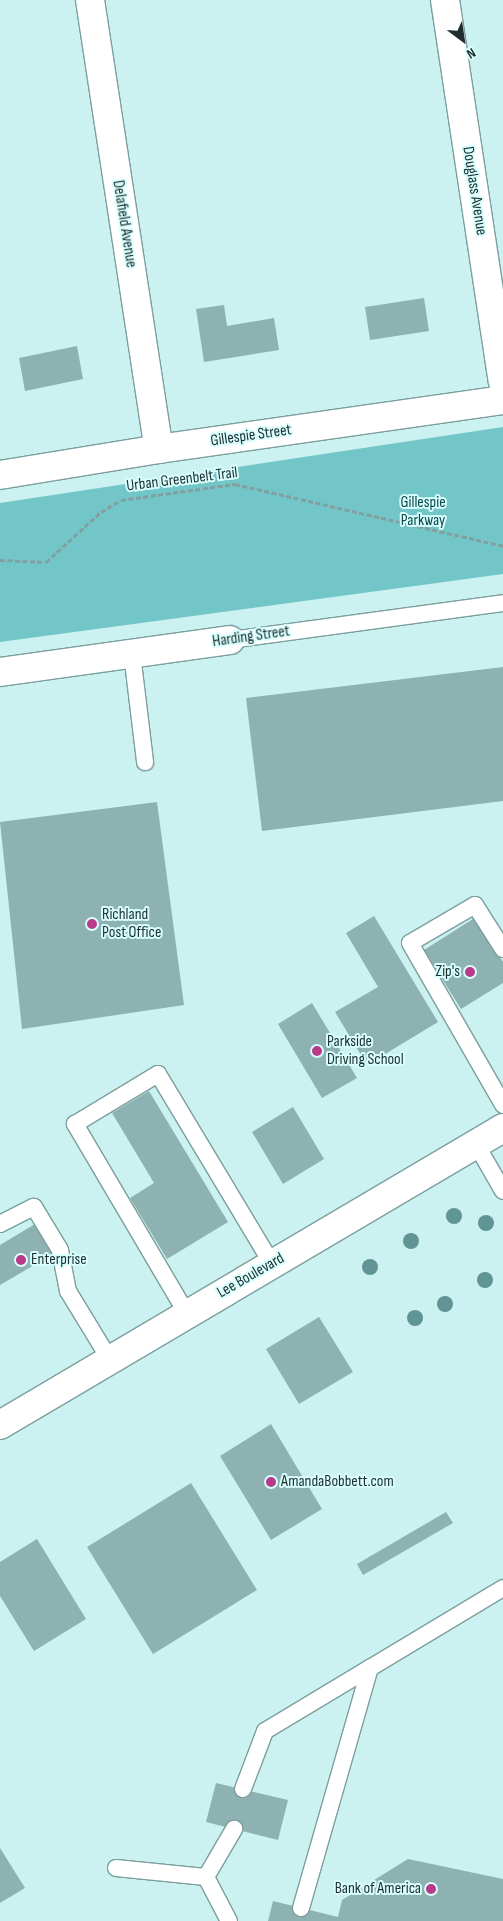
<!DOCTYPE html>
<html>
<head>
<meta charset="utf-8">
<style>
	body { margin:0 }
	#map { position:relative; width:503px; height:1921px; overflow:hidden; background:#cbf1f1; font-family:"Sofia Sans Condensed",sans-serif }
	div>[style] { position:absolute }
	.green>* { inset:0; background:#73c6c7 }
	.building>* { inset:0; background:#8eb2b2 }
	.path>* { height:3px; margin-top:-1.5px; transform-origin:0; background:repeating-linear-gradient(90deg,#839f9f 0 5px,transparent 0 7.5px) }
	.roads { filter:drop-shadow(1px 0 #7b9e9e) drop-shadow(-1px 0 #7b9e9e) drop-shadow(0 1px #7b9e9e) drop-shadow(0 -1px #7b9e9e) }
	.lane>* { height:16px; margin:-8px; padding:0 8px; transform-origin:8px; border-radius:8px; background:#fff }
	.street>* { height:28px; margin:-14px; padding:0 14px; transform-origin:14px; border-radius:14px; background:#fff }
	.secondary>* { height:28px; margin:-14px; padding:0 14px; transform-origin:14px; border-radius:14px; background:#fff }
	.trees>* { width:16px; height:16px; margin:-8px; border-radius:50%; background:#619495 }
	.dots>* { width:14px; height:14px; translate:-50% -50%; box-sizing:border-box; border:2px solid #d8fefe; border-radius:50% }
	span { translate:-50% -50%; white-space:nowrap; text-align:center; line-height:1.15; -webkit-text-stroke:4px #d8fefe; paint-order:stroke }
	.street-label { font-size:16px; color:#1f2e2e }
	.park-label { font-size:16px; color:#0b4849 }
	.poi-label { font-size:16px; color:#1f2e2e }
	.left { translate:0 -50%; text-align:left }
	.right { translate:-100% -50%; text-align:right }
	.north { position:absolute; left:438px; top:15px; width:50px; height:50px; -webkit-text-stroke:4px #d8fefe; paint-order:stroke; rotate:149deg; font-size:14px; font-weight:700; line-height:20px; text-align:center; color:#1f2e2e }
	.north::after { content:''; display:block; margin:auto; width:18px; height:22px; background:#1f2e2e; clip-path:polygon(50% 0,100% 100%,50% 72%,0 100%) }
</style>
</head>
<body>
<div id="map">
	<div class="green">
		<i style="clip-path:polygon(503px 427px,503px 574px,0 642px,0 503px)"></i>
	</div>
	<div class="building">
		<i style="clip-path:polygon(424px 298px,429px 331px,370px 340px,365px 307px)"></i>
		<i style="clip-path:polygon(224px 305px,227px 326px,274px 318px,279px 350px,204px 362px,196px 309px)"></i>
		<i style="clip-path:polygon(77px 346px,83px 379px,25px 391px,19px 358px)"></i>
		<i style="clip-path:polygon(503px 667px,503px 801px,262px 831px,246px 698px)"></i>
		<i style="clip-path:polygon(157px 802px,184px 1005px,22px 1029px,0 822px)"></i>
		<i style="clip-path:polygon(374px 916px,438px 1022px,367px 1065px,335px 1012px,378px 987px,346px 933px)"></i>
		<i style="clip-path:polygon(476px 917px,503px 962px,503px 983px,461px 1009px,424px 950px)"></i>
		<i style="clip-path:polygon(312px 1003px,357px 1078px,322px 1098px,278px 1024px)"></i>
		<i style="clip-path:polygon(149px 1091px,228px 1222px,167px 1259px,130px 1198px,154px 1183px,112px 1113px)"></i>
		<i style="clip-path:polygon(293px 1107px,324px 1159px,283px 1184px,252px 1132px)"></i>
		<i style="clip-path:polygon(35px 1224px,53px 1254px,0 1285px,0 1245px)"></i>
		<i style="clip-path:polygon(319px 1317px,353px 1372px,299px 1404px,266px 1349px)"></i>
		<i style="clip-path:polygon(271px 1424px,322px 1509px,271px 1540px,220px 1456px)"></i>
		<i style="clip-path:polygon(191px 1483px,257px 1590px,153px 1654px,87px 1547px)"></i>
		<i style="clip-path:polygon(446px 1512px,453px 1523px,363px 1575px,357px 1564px)"></i>
		<i style="clip-path:polygon(37px 1539px,86px 1619px,34px 1651px,0 1596px,0 1562px)"></i>
		<i style="clip-path:polygon(216px 1783px,288px 1800px,278px 1840px,206px 1822px)"></i>
		<i style="clip-path:polygon(0 1848px,25px 1888px,0 1903px)"></i>
		<i style="clip-path:polygon(408px 1859px,503px 1879px,503px 1921px,268px 1921px,273px 1901px,338px 1917px,342px 1900px)"></i>
	</div>
	<div class="path">
		<i style="left:0;top:560px;width:46px;rotate:2.5deg"></i>
		<i style="left:46px;top:562px;width:74px;rotate:-42.3deg"></i>
		<i style="left:101px;top:512px;width:23px;rotate:-31deg"></i>
		<i style="left:121px;top:500px;width:115px;rotate:-8deg"></i>
		<i style="left:235px;top:484px;width:275px;rotate:13deg"></i>
	</div>
	<div class="roads">
		<div class="lane">
			<i style="left:230px;top:640px;width:275px;rotate:-7.7deg"></i>
			<i style="left:132px;top:654px;width:109px;rotate:83.1deg"></i>
			<i style="left:503px;top:949px;width:52px;rotate:-122.5deg"></i>
			<i style="left:475px;top:905px;width:75px;rotate:149.7deg"></i>
			<i style="left:410px;top:943px;width:187px;rotate:60.1deg"></i>
			<i style="left:476px;top:1144px;width:54px;rotate:60.1deg"></i>
			<i style="left:0;top:1224px;width:38px;rotate:-27deg"></i>
			<i style="left:34px;top:1207px;width:50px;rotate:58.8deg"></i>
			<i style="left:60px;top:1250px;width:42px;rotate:79deg"></i>
			<i style="left:68px;top:1291px;width:81px;rotate:58.7deg"></i>
			<i style="left:187px;top:1314px;width:221px;rotate:-120.5deg"></i>
			<i style="left:75px;top:1124px;width:97px;rotate:-31.1deg"></i>
			<i style="left:158px;top:1074px;width:222px;rotate:59deg"></i>
			<i style="left:243px;top:1789px;width:62px;rotate:-69.2deg"></i>
			<i style="left:265px;top:1731px;width:122px;rotate:-31deg"></i>
			<i style="left:116px;top:1868px;width:90px;rotate:5.7deg"></i>
			<i style="left:301px;top:1908px;width:250px;rotate:-74deg"></i>
			<i style="left:370px;top:1668px;width:155px;rotate:-31deg"></i>
			<i style="left:229px;top:1921px;width:50px;rotate:-117.6deg"></i>
			<i style="left:206px;top:1877px;width:56px;rotate:-59.7deg"></i>
		</div>
		<div class="street">
			<i style="left:90px;top:0;width:454px;rotate:81.3deg"></i>
			<i style="left:445px;top:0;width:386px;rotate:81.4deg"></i>
			<i style="left:0;top:672px;width:232px;rotate:-7.9deg"></i>
		</div>
		<div class="secondary">
			<i style="left:0;top:475px;width:161px;rotate:-9.3deg"></i>
			<i style="left:159px;top:449px;width:347px;rotate:-8.1deg"></i>
			<i style="left:0;top:1425px;width:584px;rotate:-30.56deg"></i>
		</div>
	</div>
	<div class="trees">
		<i style="left:454px;top:1216px"></i>
		<i style="left:486px;top:1223px"></i>
		<i style="left:411px;top:1241px"></i>
		<i style="left:370px;top:1267px"></i>
		<i style="left:485px;top:1280px"></i>
		<i style="left:445px;top:1304px"></i>
		<i style="left:415px;top:1318px"></i>
	</div>
	<div class="dots">
		<i style="left:92px;top:924px;background:#b83a88"></i>
		<i style="left:470px;top:972px;background:#b83a88"></i>
		<i style="left:317px;top:1051px;background:#b83a88"></i>
		<i style="left:21px;top:1260px;background:#b83a88"></i>
		<i style="left:271px;top:1482px;background:#b83a88"></i>
		<i style="left:431px;top:1889px;background:#b83a88"></i>
	</div>
	<div class="street-label">
		<span style="left:474px;top:191px;rotate:81deg">Douglass Avenue</span>
		<span style="left:124px;top:224px;rotate:81deg">Delafield Avenue</span>
		<span style="left:251px;top:436px;rotate:-8deg">Gillespie Street</span>
		<span style="left:182px;top:480px;rotate:-7deg">Urban Greenbelt Trail</span>
		<span style="left:251px;top:637px;rotate:-8deg">Harding Street</span>
		<span style="left:251px;top:1276px;rotate:-30deg">Lee Boulevard</span>
	</div>
	<div class="park-label">
		<span style="left:423px;top:512px">Gillespie<br>Parkway</span>
	</div>
	<div class="poi-label">
		<span class="left" style="left:102px;top:924px">Richland<br>Post Office</span>
		<span class="right" style="left:460px;top:972px">Zip's</span>
		<span class="left" style="left:327px;top:1051px">Parkside<br>Driving School</span>
		<span class="left" style="left:31px;top:1260px">Enterprise</span>
		<span class="left" style="left:281px;top:1482px">AmandaBobbett.com</span>
		<span class="right" style="left:421px;top:1889px">Bank of America</span>
	</div>
	<div class="north">N</div>
</div>
</body>
</html>
